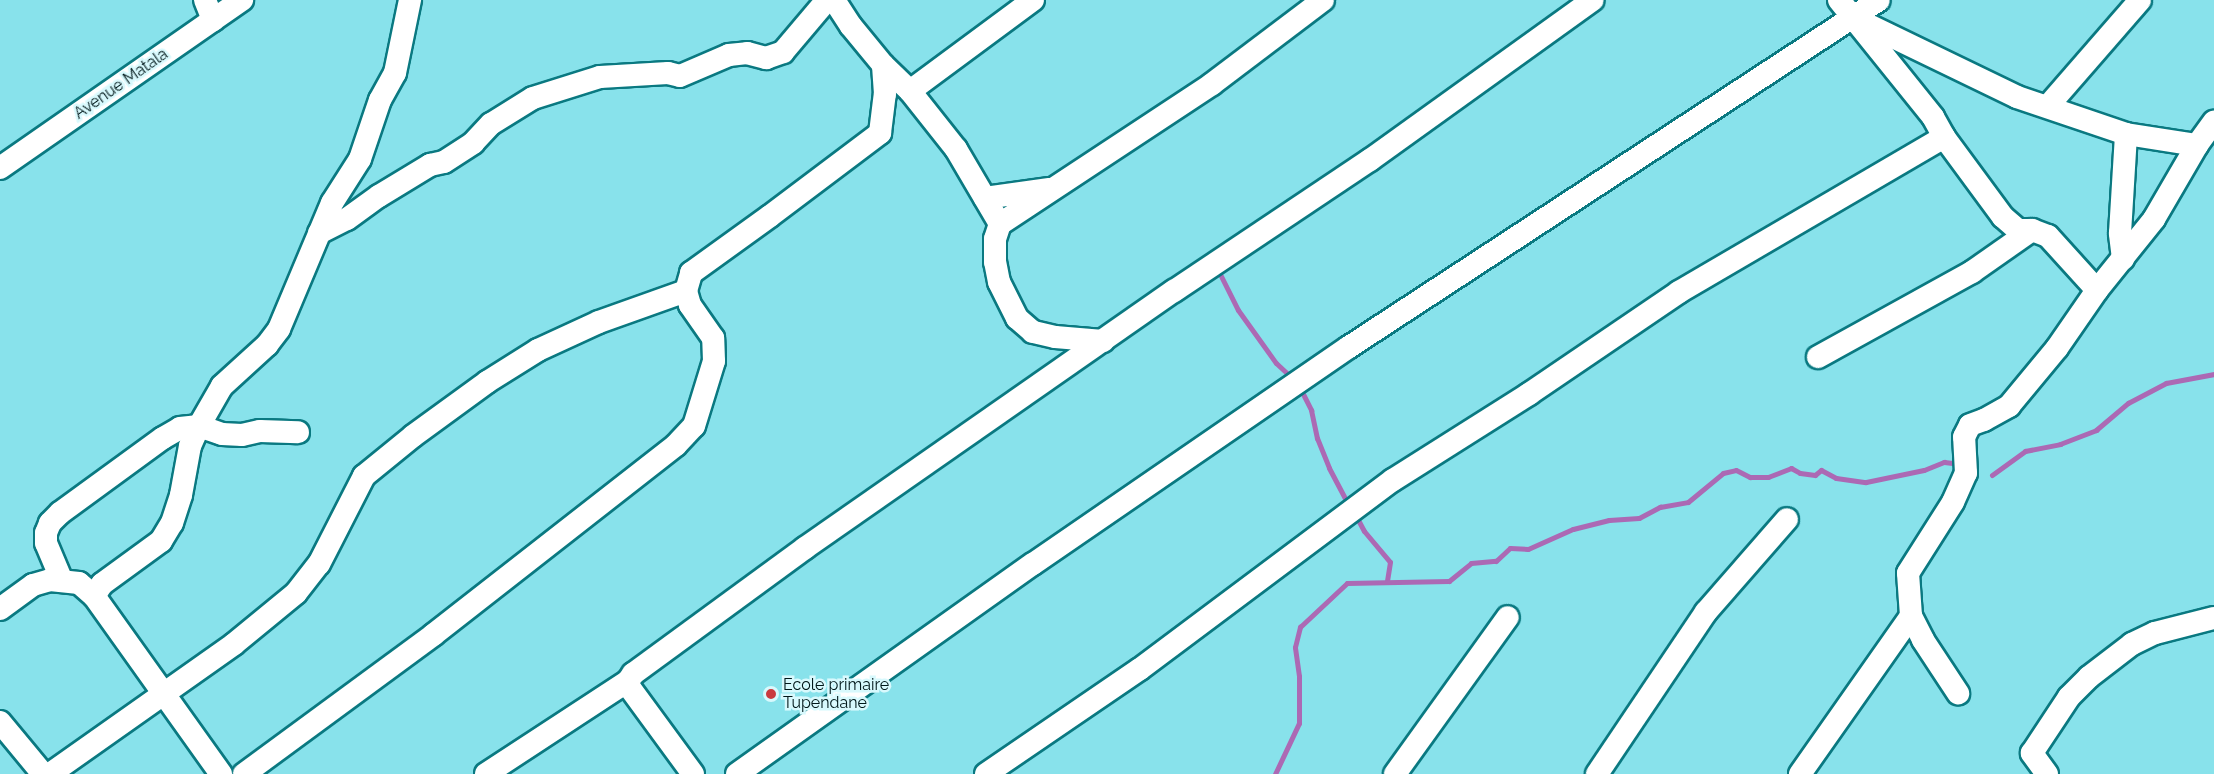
<!DOCTYPE html>
<html>
<head>
<meta charset="utf-8">
<style>
	body { margin:0 }
	#map { position:relative; width:2214px; height:774px; overflow:hidden; background:#88e2eb; font-family:Raleway,sans-serif }
	div>[style] { position:absolute }
	.stream>* { height:5px; margin:-2.5px; padding:0 2.5px; transform-origin:2.5px; border-radius:2.5px; background:#ac69b4 }
	.roads { filter:drop-shadow(2px 0 #0a7981) drop-shadow(-2px 0 #0a7981) drop-shadow(0 2px #0a7981) drop-shadow(0 -2px #0a7981) }
	.minor>* { height:22px; margin:-11px; padding:0 11px; transform-origin:11px; border-radius:11px; background:#fff }
	.dots>* { width:16px; height:16px; translate:-50% -50%; box-sizing:border-box; border:3px solid #d8f9fd; border-radius:50% }
	span { translate:-50% -50%; white-space:nowrap; text-align:center; line-height:1.15; -webkit-text-stroke:5px #d8f9fd; paint-order:stroke }
	.street-label { font-size:16px; color:#001719 }
	.poi-label { font-size:16px; color:#001719 }
	.left { translate:0 -50%; text-align:left }
</style>
</head>
<body>
<div id="map">
	<div class="stream">
		<i style="left:1217px;top:268px;width:47px;rotate:63.4deg"></i>
		<i style="left:1238px;top:310px;width:65px;rotate:54.4deg"></i>
		<i style="left:1276px;top:363px;width:22px;rotate:43deg"></i>
		<i style="left:1300px;top:388px;width:25px;rotate:63deg"></i>
		<i style="left:1311px;top:410px;width:29px;rotate:78deg"></i>
		<i style="left:1317px;top:438px;width:32px;rotate:68deg"></i>
		<i style="left:1329px;top:468px;width:43px;rotate:62.2deg"></i>
		<i style="left:1992px;top:475px;width:41px;rotate:-36deg"></i>
		<i style="left:2025px;top:451px;width:36px;rotate:-11deg"></i>
		<i style="left:2060px;top:444px;width:39px;rotate:-21deg"></i>
		<i style="left:2096px;top:430px;width:42px;rotate:-40.2deg"></i>
		<i style="left:2128px;top:403px;width:43px;rotate:-27.8deg"></i>
		<i style="left:2166px;top:383px;width:49px;rotate:-10.6deg"></i>
		<i style="left:1356px;top:516px;width:17px;rotate:62deg"></i>
		<i style="left:1364px;top:531px;width:40px;rotate:50deg"></i>
		<i style="left:1390px;top:562px;width:20px;rotate:99deg"></i>
		<i style="left:1275px;top:774px;width:56px;rotate:-64.8deg"></i>
		<i style="left:1299px;top:723px;width:47px;rotate:-90deg"></i>
		<i style="left:1299px;top:676px;width:29px;rotate:-98deg"></i>
		<i style="left:1295px;top:647px;width:21px;rotate:-76deg"></i>
		<i style="left:1300px;top:627px;width:64px;rotate:-43.1deg"></i>
		<i style="left:1347px;top:583px;width:102px;rotate:-1.1deg"></i>
		<i style="left:1449px;top:581px;width:28px;rotate:-39deg"></i>
		<i style="left:1471px;top:563px;width:25px;rotate:-5deg"></i>
		<i style="left:1496px;top:561px;width:19px;rotate:-43deg"></i>
		<i style="left:1510px;top:548px;width:18px;rotate:3deg"></i>
		<i style="left:1528px;top:549px;width:49px;rotate:-24deg"></i>
		<i style="left:1573px;top:529px;width:37px;rotate:-14deg"></i>
		<i style="left:1609px;top:520px;width:30px;rotate:-4deg"></i>
		<i style="left:1639px;top:518px;width:24px;rotate:-28deg"></i>
		<i style="left:1660px;top:507px;width:28px;rotate:-10deg"></i>
		<i style="left:1688px;top:502px;width:45px;rotate:-39.6deg"></i>
		<i style="left:1723px;top:473px;width:13px;rotate:-13deg"></i>
		<i style="left:1736px;top:470px;width:16px;rotate:27deg"></i>
		<i style="left:1750px;top:477px;width:18px"></i>
		<i style="left:1768px;top:477px;width:25px;rotate:-21deg"></i>
		<i style="left:1791px;top:468px;width:10px;rotate:29deg"></i>
		<i style="left:1800px;top:473px;width:15px;rotate:8deg"></i>
		<i style="left:1815px;top:475px;width:8px;rotate:-40deg"></i>
		<i style="left:1821px;top:470px;width:17px;rotate:28deg"></i>
		<i style="left:1836px;top:478px;width:30px;rotate:8deg"></i>
		<i style="left:1866px;top:482px;width:59px;rotate:-11.7deg"></i>
		<i style="left:1924px;top:470px;width:22px;rotate:-22deg"></i>
		<i style="left:1944px;top:462px;width:17px;rotate:7deg"></i>
	</div>
	<div class="roads">
		<div class="minor">
			<i style="left:205px;top:0;width:22px;rotate:68deg"></i>
			<i style="left:834px;top:0;width:31px;rotate:57deg"></i>
			<i style="left:851px;top:26px;width:50px;rotate:50.6deg"></i>
			<i style="left:883px;top:65px;width:37px;rotate:44deg"></i>
			<i style="left:910px;top:91px;width:74px;rotate:51.6deg"></i>
			<i style="left:956px;top:149px;width:87px;rotate:59.6deg"></i>
			<i style="left:1839px;top:0;width:150px;rotate:51.2deg"></i>
			<i style="left:1933px;top:117px;width:23px;rotate:61deg"></i>
			<i style="left:1944px;top:137px;width:99px;rotate:53.6deg"></i>
			<i style="left:2003px;top:217px;width:20px;rotate:41deg"></i>
			<i style="left:2018px;top:230px;width:14px"></i>
			<i style="left:2032px;top:230px;width:17px;rotate:21deg"></i>
			<i style="left:2048px;top:236px;width:73px;rotate:47.8deg"></i>
			<i style="left:1860px;top:21px;width:174px;rotate:25.8deg"></i>
			<i style="left:2017px;top:97px;width:115px;rotate:18.7deg"></i>
			<i style="left:2126px;top:134px;width:72px;rotate:8.8deg"></i>
			<i style="left:910px;top:91px;width:153px;rotate:-36.5deg"></i>
			<i style="left:2048px;top:106px;width:140px;rotate:-49deg"></i>
			<i style="left:0;top:168px;width:295px;rotate:-34.8deg"></i>
			<i style="left:985px;top:198px;width:65px;rotate:-8deg"></i>
			<i style="left:319px;top:233px;width:31px;rotate:-27deg"></i>
			<i style="left:347px;top:219px;width:39px;rotate:-36deg"></i>
			<i style="left:379px;top:196px;width:60px;rotate:-31.3deg"></i>
			<i style="left:430px;top:165px;width:14px;rotate:-12deg"></i>
			<i style="left:444px;top:162px;width:35px;rotate:-33deg"></i>
			<i style="left:473px;top:143px;width:26px;rotate:-47deg"></i>
			<i style="left:491px;top:124px;width:49px;rotate:-31.8deg"></i>
			<i style="left:533px;top:98px;width:70px;rotate:-17.4deg"></i>
			<i style="left:600px;top:77px;width:68px;rotate:-3.4deg"></i>
			<i style="left:668px;top:73px;width:12px;rotate:14deg"></i>
			<i style="left:680px;top:76px;width:53px;rotate:-23.2deg"></i>
			<i style="left:729px;top:55px;width:18px;rotate:-6deg"></i>
			<i style="left:747px;top:53px;width:20px;rotate:15deg"></i>
			<i style="left:766px;top:58px;width:18px;rotate:-19deg"></i>
			<i style="left:783px;top:52px;width:68px;rotate:-49.8deg"></i>
			<i style="left:2123px;top:259px;width:26px;rotate:-97deg"></i>
			<i style="left:2120px;top:233px;width:99px;rotate:-86.5deg"></i>
			<i style="left:1103px;top:341px;width:48px;rotate:-175.2deg"></i>
			<i style="left:1055px;top:337px;width:23px;rotate:-167deg"></i>
			<i style="left:1033px;top:332px;width:21px;rotate:-139deg"></i>
			<i style="left:1017px;top:318px;width:40px;rotate:-116.6deg"></i>
			<i style="left:999px;top:282px;width:20px;rotate:-101deg"></i>
			<i style="left:995px;top:262px;width:23px;rotate:-90deg"></i>
			<i style="left:995px;top:239px;width:16px;rotate:-72deg"></i>
			<i style="left:1000px;top:224px;width:254px;rotate:-33.4deg"></i>
			<i style="left:1212px;top:84px;width:139px;rotate:-37.1deg"></i>
			<i style="left:1818px;top:357px;width:176px;rotate:-28.9deg"></i>
			<i style="left:1972px;top:272px;width:73px;rotate:-35deg"></i>
			<i style="left:62px;top:581px;width:41px;rotate:-112.8deg"></i>
			<i style="left:46px;top:543px;width:10px;rotate:-90deg"></i>
			<i style="left:46px;top:533px;width:11px;rotate:-68deg"></i>
			<i style="left:50px;top:523px;width:14px;rotate:-45deg"></i>
			<i style="left:60px;top:513px;width:127px;rotate:-36.1deg"></i>
			<i style="left:163px;top:438px;width:20px;rotate:-30deg"></i>
			<i style="left:180px;top:428px;width:19px;rotate:-6deg"></i>
			<i style="left:199px;top:426px;width:24px;rotate:19deg"></i>
			<i style="left:222px;top:434px;width:20px;rotate:3deg"></i>
			<i style="left:242px;top:435px;width:18px;rotate:-13deg"></i>
			<i style="left:260px;top:431px;width:38px;rotate:2deg"></i>
			<i style="left:0;top:609px;width:41px;rotate:-36deg"></i>
			<i style="left:33px;top:585px;width:18px;rotate:-16deg"></i>
			<i style="left:50px;top:580px;width:29px;rotate:6deg"></i>
			<i style="left:79px;top:583px;width:20px;rotate:41deg"></i>
			<i style="left:1911px;top:616px;width:27px;rotate:63deg"></i>
			<i style="left:1923px;top:640px;width:64px;rotate:56.6deg"></i>
			<i style="left:0;top:722px;width:67px;rotate:50.4deg"></i>
			<i style="left:50px;top:774px;width:225px;rotate:-35.2deg"></i>
			<i style="left:234px;top:644px;width:80px;rotate:-39.4deg"></i>
			<i style="left:296px;top:593px;width:37px;rotate:-52deg"></i>
			<i style="left:319px;top:564px;width:99px;rotate:-62.9deg"></i>
			<i style="left:364px;top:476px;width:63px;rotate:-39.2deg"></i>
			<i style="left:413px;top:436px;width:92px;rotate:-36.1deg"></i>
			<i style="left:487px;top:382px;width:60px;rotate:-32.1deg"></i>
			<i style="left:538px;top:350px;width:67px;rotate:-24.7deg"></i>
			<i style="left:599px;top:322px;width:92px;rotate:-19.6deg"></i>
			<i style="left:221px;top:774px;width:219px;rotate:-125.5deg"></i>
			<i style="left:94px;top:596px;width:14px;rotate:-56deg"></i>
			<i style="left:102px;top:584px;width:73px;rotate:-36.1deg"></i>
			<i style="left:161px;top:541px;width:21px;rotate:-59deg"></i>
			<i style="left:172px;top:523px;width:29px;rotate:-72deg"></i>
			<i style="left:181px;top:495px;width:50px;rotate:-79.6deg"></i>
			<i style="left:190px;top:446px;width:22px;rotate:-66deg"></i>
			<i style="left:199px;top:426px;width:46px;rotate:-60.1deg"></i>
			<i style="left:222px;top:386px;width:61px;rotate:-42.3deg"></i>
			<i style="left:267px;top:345px;width:20px;rotate:-53deg"></i>
			<i style="left:279px;top:329px;width:137px;rotate:-67.2deg"></i>
			<i style="left:332px;top:203px;width:52px;rotate:-57.5deg"></i>
			<i style="left:360px;top:159px;width:62px;rotate:-71.3deg"></i>
			<i style="left:380px;top:100px;width:31px;rotate:-61deg"></i>
			<i style="left:395px;top:73px;width:75px;rotate:-78.4deg"></i>
			<i style="left:244px;top:774px;width:235px;rotate:-36.3deg"></i>
			<i style="left:433px;top:635px;width:308px;rotate:-38deg"></i>
			<i style="left:676px;top:445px;width:26px;rotate:-47deg"></i>
			<i style="left:694px;top:426px;width:68px;rotate:-72.9deg"></i>
			<i style="left:714px;top:361px;width:23px;rotate:-92deg"></i>
			<i style="left:713px;top:338px;width:40px;rotate:-124.9deg"></i>
			<i style="left:690px;top:305px;width:15px;rotate:-106deg"></i>
			<i style="left:686px;top:291px;width:19px;rotate:-74deg"></i>
			<i style="left:691px;top:273px;width:97px;rotate:-35.8deg"></i>
			<i style="left:770px;top:216px;width:138px;rotate:-37deg"></i>
			<i style="left:880px;top:133px;width:39px;rotate:-83deg"></i>
			<i style="left:885px;top:94px;width:29px;rotate:-94deg"></i>
			<i style="left:486px;top:774px;width:170px;rotate:-33.2deg"></i>
			<i style="left:693px;top:774px;width:107px;rotate:-126.2deg"></i>
			<i style="left:630px;top:688px;width:7px;rotate:-106deg"></i>
			<i style="left:628px;top:681px;width:9px;rotate:-54deg"></i>
			<i style="left:633px;top:674px;width:213px;rotate:-36.2deg"></i>
			<i style="left:805px;top:548px;width:450px;rotate:-34.9deg"></i>
			<i style="left:1174px;top:291px;width:236px;rotate:-33.8deg"></i>
			<i style="left:1370px;top:160px;width:274px;rotate:-35.7deg"></i>
			<i style="left:737px;top:774px;width:363px;rotate:-35.4deg"></i>
			<i style="left:1033px;top:564px;width:383px;rotate:-34.5deg"></i>
			<i style="left:1349px;top:347px;width:633px;rotate:-33.21deg"></i>
			<i style="left:986px;top:774px;width:186px;rotate:-34.3deg"></i>
			<i style="left:1140px;top:669px;width:316px;rotate:-36.8deg"></i>
			<i style="left:1393px;top:480px;width:161px;rotate:-32.3deg"></i>
			<i style="left:1529px;top:394px;width:181px;rotate:-34.2deg"></i>
			<i style="left:1679px;top:292px;width:307px;rotate:-30.3deg"></i>
			<i style="left:1395px;top:774px;width:193px;rotate:-54.3deg"></i>
			<i style="left:1597px;top:774px;width:195px;rotate:-56.1deg"></i>
			<i style="left:1706px;top:612px;width:123px;rotate:-48.9deg"></i>
			<i style="left:1800px;top:774px;width:193px;rotate:-54.9deg"></i>
			<i style="left:1911px;top:616px;width:43px;rotate:-94deg"></i>
			<i style="left:1908px;top:573px;width:84px;rotate:-57.6deg"></i>
			<i style="left:1953px;top:502px;width:32px;rotate:-66deg"></i>
			<i style="left:1966px;top:473px;width:36px;rotate:-93deg"></i>
			<i style="left:1964px;top:437px;width:13px;rotate:-63deg"></i>
			<i style="left:1970px;top:425px;width:15px;rotate:-20deg"></i>
			<i style="left:1984px;top:420px;width:29px;rotate:-29deg"></i>
			<i style="left:2009px;top:406px;width:75px;rotate:-50.4deg"></i>
			<i style="left:2057px;top:348px;width:70px;rotate:-55.4deg"></i>
			<i style="left:2097px;top:290px;width:91px;rotate:-51.2deg"></i>
			<i style="left:2154px;top:219px;width:86px;rotate:-59.8deg"></i>
			<i style="left:2197px;top:145px;width:29px;rotate:-54deg"></i>
			<i style="left:2047px;top:774px;width:26px;rotate:-126deg"></i>
			<i style="left:2032px;top:753px;width:67px;rotate:-56.5deg"></i>
			<i style="left:2069px;top:697px;width:28px;rotate:-45deg"></i>
			<i style="left:2089px;top:677px;width:54px;rotate:-37.5deg"></i>
			<i style="left:2132px;top:644px;width:25px;rotate:-26deg"></i>
			<i style="left:2155px;top:633px;width:61px;rotate:-14.3deg"></i>
		</div>
	</div>
	<div class="dots">
		<i style="left:771px;top:694px;background:#ca3a3f"></i>
	</div>
	<div class="street-label">
		<span style="left:121px;top:84px;rotate:-35deg">Avenue Matala</span>
	</div>
	<div class="poi-label">
		<span class="left" style="left:783px;top:694px">Ecole primaire<br>Tupendane</span>
	</div>
</div>
</body>
</html>
